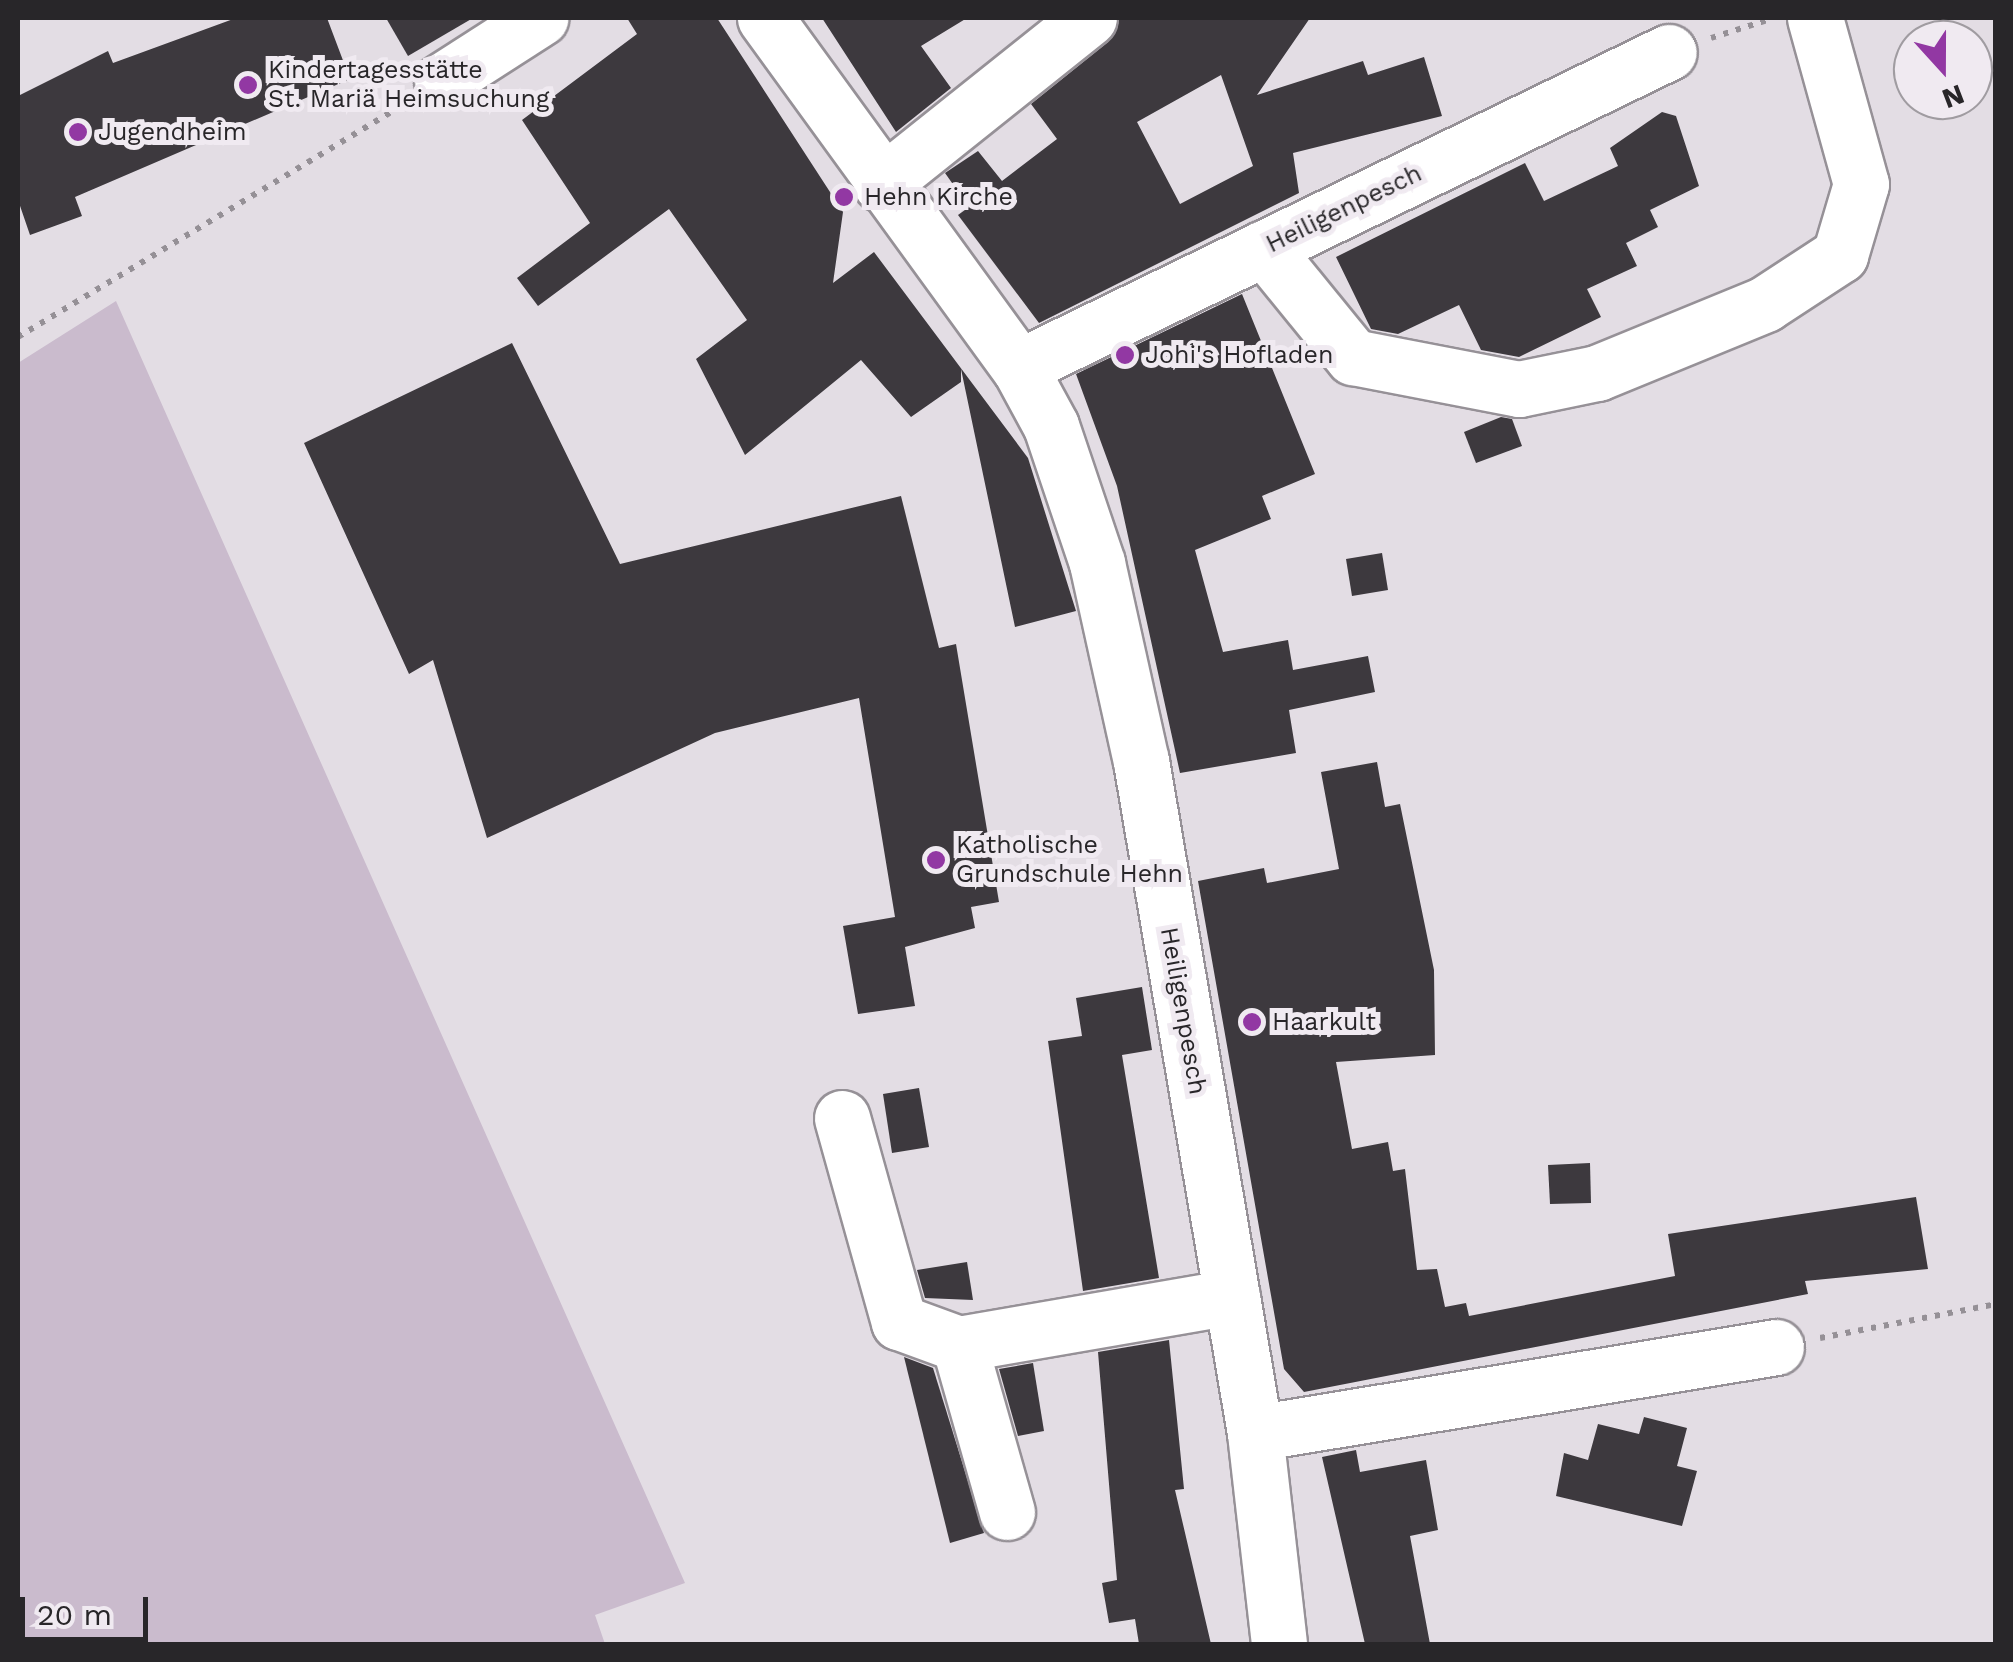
<!DOCTYPE html>
<html>
<head>
<meta charset="utf-8">
<style>
	body { margin:0 }
	#map { position:relative; width:2013px; height:1662px; overflow:hidden; background:#e3dde4; font-family:"Work Sans",sans-serif }
	div>[style] { position:absolute }
	.green>* { inset:0; background:#cabbcd }
	.building>* { inset:0; background:#3d393e }
	.path>* { height:6px; margin-top:-3px; transform-origin:0; background:repeating-linear-gradient(90deg,#959096 0 5px,transparent 0 13px) }
	.roads { filter:drop-shadow(2px 0 #969197) drop-shadow(-2px 0 #969197) drop-shadow(0 2px #969197) drop-shadow(0 -2px #969197) }
	.minor>* { height:55px; margin:-27.5px; padding:0 27.5px; transform-origin:27.5px; border-radius:27.5px; background:#fff }
	.dots>* { width:28px; height:28px; translate:-50% -50%; box-sizing:border-box; border:5px solid #f0eaf1; border-radius:50% }
	span { translate:-50% -50%; white-space:nowrap; text-align:center; line-height:1.15; -webkit-text-stroke:10px #f0eaf1; paint-order:stroke }
	.poi-label { font-size:25px; color:#282629 }
	.left { translate:0 -50%; text-align:left }
	.street-label { font-size:25px; color:#282629 }
	.frame { position:absolute; inset:0; border:20px solid #282629; pointer-events:none }
	.north { position:absolute; left:1893px; top:20px; width:100px; height:100px; box-sizing:border-box; background:#f0eaf1; border:2px solid #a09ca1; border-radius:50%; rotate:159deg; font-size:28px; font-weight:700; line-height:40px; text-align:center; color:#282629 }
	.north::after { content:''; display:block; margin:auto; width:35px; height:45px; background:#9238a3; clip-path:polygon(50% 0,100% 100%,50% 72%,0 100%) }
	.scale { position:absolute; left:20px; top:1597px; width:128px; height:45px; box-sizing:border-box; border:5px solid #282629; border-top:0; padding-left:12px; font-size:30px; line-height:35px; white-space:nowrap; color:#282629; -webkit-text-stroke:8px #f0eaf1; paint-order:stroke }
</style>
</head>
<body>
<div id="map">
	<div class="green">
		<i style="clip-path:polygon(116px 301px,685px 1583px,595px 1615px,605px 1644px,18px 1644px,18px 363px)"></i>
	</div>
	<div class="building">
		<i style="clip-path:polygon(236px 18px,327px 18px,350px 79px,75px 197px,82px 216px,30px 235px,18px 200px,18px 96px,108px 51px,113px 63px)"></i>
		<i style="clip-path:polygon(386px 18px,473px 18px,408px 56px)"></i>
		<i style="clip-path:polygon(627px 18px,717px 18px,843px 212px,833px 283px,874px 252px,1028px 458px,1076px 611px,1015px 627px,961px 369px,961px 382px,911px 417px,861px 360px,745px 455px,696px 359px,747px 320px,669px 209px,538px 306px,517px 278px,590px 223px,522px 120px,637px 34px)"></i>
		<i style="clip-path:polygon(822px 18px,967px 18px,921px 46px,951px 88px,896px 132px)"></i>
		<i style="clip-path:polygon(evenodd,1120px 18px,1310px 18px,1257px 95px,1363px 61px,1368px 75px,1424px 57px,1442px 116px,1293px 153px,1299px 193px,1039px 323px,958px 215px,969px 207px,945px 173px,978px 151px,1002px 181px,1057px 139px,1031px 104px,1108px 42px,1120px 18px,1221px 75px,1253px 166px,1180px 204px,1137px 122px,1221px 75px)"></i>
		<i style="clip-path:polygon(1662px 112px,1676px 116px,1699px 186px,1650px 210px,1658px 227px,1626px 243px,1637px 266px,1587px 289px,1601px 317px,1519px 357px,1481px 350px,1459px 305px,1398px 334px,1371px 329px,1336px 257px,1525px 163px,1544px 201px,1618px 166px,1610px 148px)"></i>
		<i style="clip-path:polygon(1242px 294px,1315px 474px,1262px 496px,1271px 519px,1195px 550px,1223px 652px,1288px 640px,1293px 670px,1368px 656px,1375px 692px,1289px 710px,1296px 753px,1180px 773px,1117px 486px,1076px 374px)"></i>
		<i style="clip-path:polygon(512px 343px,620px 564px,901px 496px,939px 648px,956px 644px,999px 902px,971px 907px,975px 928px,905px 947px,915px 1006px,858px 1014px,843px 926px,895px 917px,859px 698px,715px 733px,487px 838px,433px 660px,409px 674px,304px 443px)"></i>
		<i style="clip-path:polygon(1501px 417px,1512px 419px,1522px 446px,1476px 463px,1464px 432px)"></i>
		<i style="clip-path:polygon(1382px 553px,1388px 590px,1352px 596px,1346px 559px)"></i>
		<i style="clip-path:polygon(1377px 762px,1385px 807px,1400px 804px,1434px 970px,1435px 1055px,1336px 1062px,1352px 1149px,1388px 1142px,1393px 1171px,1405px 1169px,1417px 1270px,1437px 1269px,1445px 1307px,1466px 1303px,1469px 1316px,1675px 1276px,1668px 1234px,1916px 1197px,1928px 1269px,1805px 1281px,1808px 1294px,1304px 1392px,1284px 1369px,1198px 881px,1264px 868px,1267px 883px,1339px 869px,1321px 772px)"></i>
		<i style="clip-path:polygon(1142px 987px,1152px 1050px,1122px 1055px,1159px 1278px,1083px 1291px,1048px 1041px,1082px 1036px,1076px 998px)"></i>
		<i style="clip-path:polygon(919px 1088px,929px 1147px,892px 1153px,883px 1094px)"></i>
		<i style="clip-path:polygon(1590px 1163px,1591px 1203px,1550px 1204px,1548px 1165px)"></i>
		<i style="clip-path:polygon(967px 1262px,973px 1300px,925px 1298px,917px 1270px)"></i>
		<i style="clip-path:polygon(1169px 1340px,1184px 1489px,1175px 1490px,1211px 1644px,1139px 1644px,1135px 1619px,1109px 1623px,1102px 1583px,1117px 1580px,1098px 1352px)"></i>
		<i style="clip-path:polygon(904px 1357px,933px 1368px,984px 1533px,950px 1543px)"></i>
		<i style="clip-path:polygon(1033px 1363px,1044px 1431px,1018px 1436px,999px 1369px)"></i>
		<i style="clip-path:polygon(1644px 1417px,1687px 1428px,1677px 1466px,1697px 1471px,1682px 1526px,1556px 1496px,1564px 1453px,1588px 1460px,1598px 1424px,1639px 1434px)"></i>
		<i style="clip-path:polygon(1356px 1450px,1360px 1472px,1426px 1460px,1438px 1530px,1410px 1536px,1430px 1644px,1365px 1644px,1322px 1457px)"></i>
	</div>
	<div class="path">
		<i style="left:1711px;top:38px;width:63px;rotate:-17.6deg"></i>
		<i style="left:18px;top:337px;width:449px;rotate:-31.1deg"></i>
		<i style="left:1820px;top:1338px;width:179px;rotate:-10.9deg"></i>
	</div>
	<div class="roads">
		<div class="minor">
			<i style="left:765px;top:18px;width:432px;rotate:54deg"></i>
			<i style="left:1019px;top:367px;width:67px;rotate:61.5deg"></i>
			<i style="left:1051px;top:426px;width:145px;rotate:71.4deg"></i>
			<i style="left:1097px;top:563px;width:203px;rotate:77.5deg"></i>
			<i style="left:1141px;top:761px;width:682px;rotate:80.37deg"></i>
			<i style="left:1255px;top:1433px;width:212px;rotate:83.5deg"></i>
			<i style="left:442px;top:81px;width:117px;rotate:-32.7deg"></i>
			<i style="left:881px;top:184px;width:266px;rotate:-38.6deg"></i>
			<i style="left:1264px;top:248px;width:141px;rotate:50.8deg"></i>
			<i style="left:1353px;top:357px;width:169px;rotate:10.9deg"></i>
			<i style="left:1519px;top:389px;width:80px;rotate:-11.6deg"></i>
			<i style="left:1597px;top:373px;width:182px;rotate:-22.3deg"></i>
			<i style="left:1765px;top:304px;width:90px;rotate:-33.2deg"></i>
			<i style="left:1840px;top:255px;width:74px;rotate:-73.5deg"></i>
			<i style="left:1861px;top:184px;width:172px;rotate:-105.5deg"></i>
			<i style="left:1019px;top:367px;width:722px;rotate:-25.86deg"></i>
			<i style="left:842px;top:1118px;width:212px;rotate:74.4deg"></i>
			<i style="left:899px;top:1322px;width:64px;rotate:20.1deg"></i>
			<i style="left:1255px;top:1433px;width:528px;rotate:-9.37deg"></i>
			<i style="left:1007px;top:1512px;width:175px;rotate:-105.9deg"></i>
			<i style="left:959px;top:1344px;width:277px;rotate:-9.8deg"></i>
		</div>
	</div>
	<div class="dots">
		<i style="left:248px;top:85px;background:#9238a3"></i>
		<i style="left:78px;top:132px;background:#9238a3"></i>
		<i style="left:844px;top:197px;background:#9238a3"></i>
		<i style="left:1125px;top:355px;background:#9238a3"></i>
		<i style="left:936px;top:860px;background:#9238a3"></i>
		<i style="left:1252px;top:1022px;background:#9238a3"></i>
	</div>
	<div class="poi-label">
		<span class="left" style="left:268px;top:85px">Kindertagesstätte<br>St. Mariä Heimsuchung</span>
		<span class="left" style="left:98px;top:132px">Jugendheim</span>
		<span class="left" style="left:864px;top:197px">Hehn Kirche</span>
		<span class="left" style="left:1145px;top:355px">Johi's Hofladen</span>
		<span class="left" style="left:956px;top:860px">Katholische<br>Grundschule Hehn</span>
		<span class="left" style="left:1272px;top:1022px">Haarkult</span>
	</div>
	<div class="street-label">
		<span style="left:1344px;top:209px;rotate:-26deg">Heiligenpesch</span>
		<span style="left:1183px;top:1011px;rotate:80deg">Heiligenpesch</span>
	</div>
	<div class="frame"></div>
	<div class="north">N</div>
	<div class="scale">20 m</div>
</div>
</body>
</html>
